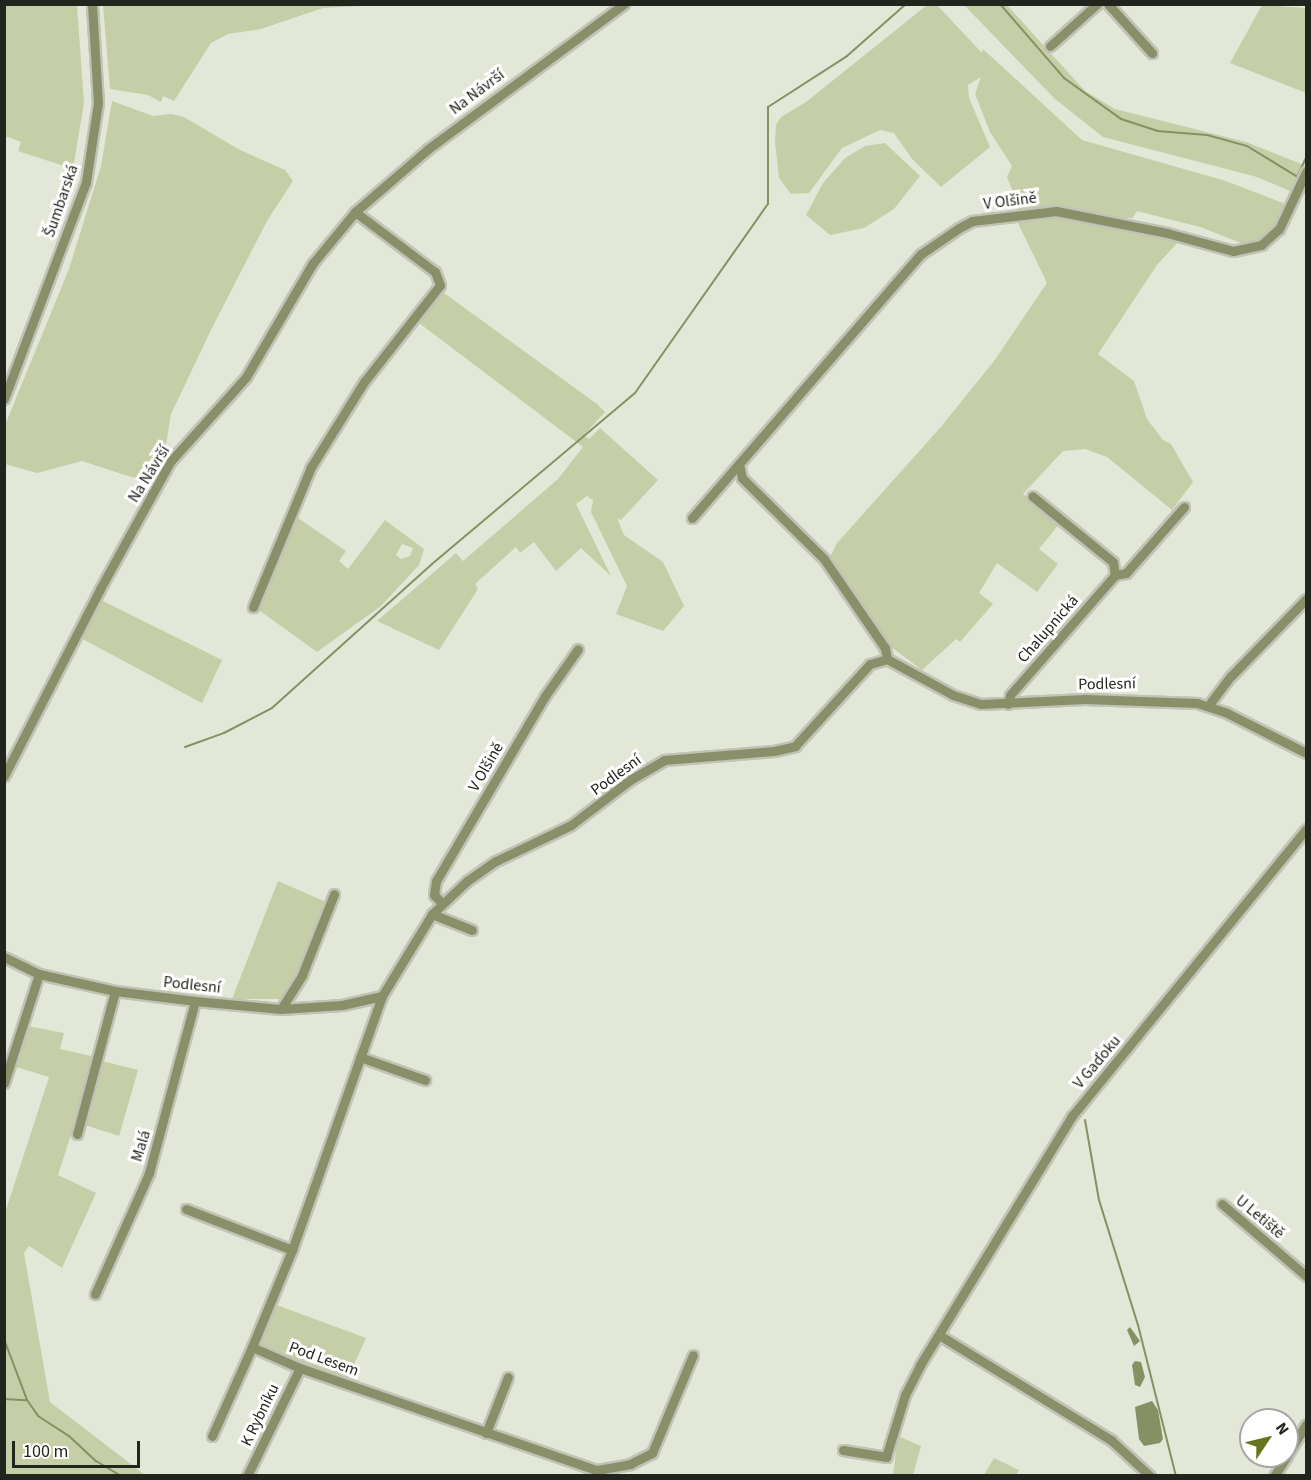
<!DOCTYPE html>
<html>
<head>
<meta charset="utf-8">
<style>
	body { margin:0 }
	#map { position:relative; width:1311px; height:1480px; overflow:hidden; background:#e3e7d7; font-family:"Source Sans 3",sans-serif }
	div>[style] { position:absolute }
	.green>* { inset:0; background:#c6cea8 }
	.water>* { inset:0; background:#879063 }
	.stream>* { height:2px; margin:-1px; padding:0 1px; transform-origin:1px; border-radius:1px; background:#879063 }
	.roads { filter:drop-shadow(2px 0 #c0c4b6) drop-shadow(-2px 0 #c0c4b6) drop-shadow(0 2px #c0c4b6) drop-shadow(0 -2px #c0c4b6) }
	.minor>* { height:9px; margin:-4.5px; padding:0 4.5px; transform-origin:4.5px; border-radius:4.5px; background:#899069 }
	span { translate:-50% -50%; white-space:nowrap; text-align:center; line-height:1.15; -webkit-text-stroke:6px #fff; paint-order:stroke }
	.street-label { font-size:16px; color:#22241e }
	.frame { position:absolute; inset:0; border:6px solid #22241e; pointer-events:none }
	.north { position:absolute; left:1239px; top:1408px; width:60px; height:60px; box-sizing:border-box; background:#fff; border:2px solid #a7a7a5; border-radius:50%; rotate:55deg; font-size:16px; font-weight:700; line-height:24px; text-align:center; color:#22241e }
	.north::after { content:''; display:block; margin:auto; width:21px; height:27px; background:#68741f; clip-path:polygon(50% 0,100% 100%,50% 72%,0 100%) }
	.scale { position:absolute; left:12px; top:1441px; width:128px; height:27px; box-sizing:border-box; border:3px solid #22241e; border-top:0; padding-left:8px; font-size:18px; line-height:21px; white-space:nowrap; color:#22241e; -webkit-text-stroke:4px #fff; paint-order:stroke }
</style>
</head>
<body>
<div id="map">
	<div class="green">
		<i style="clip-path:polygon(5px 4px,77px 5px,84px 103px,73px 169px,18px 151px,21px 142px,5px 136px)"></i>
		<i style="clip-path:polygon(103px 5px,103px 4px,377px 5px,323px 8px,261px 29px,228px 34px,211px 43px,174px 101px,163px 96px,161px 102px,148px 95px,110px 89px)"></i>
		<i style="clip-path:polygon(927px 5px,938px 6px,982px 53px,983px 49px,1082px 140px,1226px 181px,1283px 203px,1285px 214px,1275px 230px,1258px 243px,1241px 243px,1200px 227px,1137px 211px,1133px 218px,1127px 218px,1056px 211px,1014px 215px,1019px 207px,1007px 177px,1012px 166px,990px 132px,975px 94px,981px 77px,968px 85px,969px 98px,990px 147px,941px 187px,912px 159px,894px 133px,880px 130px,842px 148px,809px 193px,791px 194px,779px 178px,775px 142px,776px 125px,781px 117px,806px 102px)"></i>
		<i style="clip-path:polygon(964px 5px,1007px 5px,1085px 91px,1115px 109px,1246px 142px,1299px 163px,1305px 167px,1292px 192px,1257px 177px,1103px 137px,1055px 99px)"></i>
		<i style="clip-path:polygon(1262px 5px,1306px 8px,1306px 93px,1230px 63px)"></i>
		<i style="clip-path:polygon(112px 101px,153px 116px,171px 114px,184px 117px,240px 150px,285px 170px,293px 181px,267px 221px,211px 330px,171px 414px,164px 457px,155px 470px,139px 478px,131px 477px,82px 461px,37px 473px,5px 464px,5px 425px,69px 269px,101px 166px)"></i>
		<i style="clip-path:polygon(885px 143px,920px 176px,894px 209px,864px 228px,830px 235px,806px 215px,823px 183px,845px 158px,865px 146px)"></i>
		<i style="clip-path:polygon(1057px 217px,1123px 222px,1179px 241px,1157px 265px,1098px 354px,1134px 381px,1147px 419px,1163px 440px,1171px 444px,1193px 482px,1172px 510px,1107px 457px,1085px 449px,1063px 451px,1023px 494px,1060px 523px,1039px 549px,1058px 564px,1037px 592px,997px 563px,979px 593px,993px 604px,960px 642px,956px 639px,922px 670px,887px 644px,829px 559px,837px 543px,940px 428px,994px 361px,1047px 283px,1017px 221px)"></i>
		<i style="clip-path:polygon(444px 293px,597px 404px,605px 412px,584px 435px,589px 439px,600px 428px,658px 480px,621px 520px,617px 518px,624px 535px,663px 562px,684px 606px,663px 631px,616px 614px,627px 586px,591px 512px,593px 500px,587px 496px,576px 504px,611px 576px,581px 548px,556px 571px,534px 542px,520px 553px,516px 547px,475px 584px,478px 589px,439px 650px,377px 621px,456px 553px,463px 561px,558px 479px,583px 447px,419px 323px)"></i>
		<i style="clip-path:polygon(evenodd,298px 518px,346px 551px,339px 561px,348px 569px,385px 520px,424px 549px,419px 565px,381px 606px,317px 652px,256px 608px,298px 518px,402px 544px,413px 548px,410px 556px,401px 559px,396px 555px,402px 544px)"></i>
		<i style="clip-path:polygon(97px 598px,222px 660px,202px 703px,77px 636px)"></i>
		<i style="clip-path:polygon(278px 881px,326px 902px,297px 974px,282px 999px,232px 999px)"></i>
		<i style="clip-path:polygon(28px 1026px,64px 1033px,60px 1049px,96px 1057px,58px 1175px,96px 1193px,62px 1268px,29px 1246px,24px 1253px,50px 1402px,145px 1475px,5px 1476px,5px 1213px,49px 1077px,13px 1066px)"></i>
		<i style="clip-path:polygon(102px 1061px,138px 1070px,119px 1136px,85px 1125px)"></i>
		<i style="clip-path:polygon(274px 1304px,366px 1338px,346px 1382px,265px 1350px,259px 1339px)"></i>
		<i style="clip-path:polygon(898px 1436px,921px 1446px,913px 1475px,893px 1475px)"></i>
		<i style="clip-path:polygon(994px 1458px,1019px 1470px,1016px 1475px,984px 1475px)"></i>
	</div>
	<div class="water">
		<i style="clip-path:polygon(1130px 1327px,1140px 1341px,1134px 1346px,1127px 1330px)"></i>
		<i style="clip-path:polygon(1135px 1361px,1141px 1362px,1145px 1377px,1140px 1387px,1135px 1385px,1132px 1365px)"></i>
		<i style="clip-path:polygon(1152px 1401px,1158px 1410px,1163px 1439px,1160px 1443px,1144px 1446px,1139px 1439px,1135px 1407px)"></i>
	</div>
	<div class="stream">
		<i style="left:1000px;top:4px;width:98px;rotate:49.1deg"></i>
		<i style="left:1064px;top:78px;width:70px;rotate:35.7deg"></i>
		<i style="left:1121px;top:119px;width:38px;rotate:18deg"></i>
		<i style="left:1157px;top:131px;width:50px;rotate:4.6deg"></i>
		<i style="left:1207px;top:135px;width:41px;rotate:15.4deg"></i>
		<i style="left:1247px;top:146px;width:63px;rotate:31.4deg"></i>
		<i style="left:1297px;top:177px;width:21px;rotate:-65deg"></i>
		<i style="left:185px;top:747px;width:41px;rotate:-19.7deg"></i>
		<i style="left:224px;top:733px;width:54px;rotate:-27.5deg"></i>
		<i style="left:272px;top:708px;width:215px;rotate:-42deg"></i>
		<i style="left:432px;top:564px;width:265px;rotate:-40.1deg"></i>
		<i style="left:635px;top:393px;width:231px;rotate:-54.9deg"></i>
		<i style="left:768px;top:204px;width:97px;rotate:-90deg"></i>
		<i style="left:768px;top:107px;width:94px;rotate:-32.8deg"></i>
		<i style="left:847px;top:56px;width:79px;rotate:-41.4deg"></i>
		<i style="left:1085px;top:1120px;width:81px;rotate:80.1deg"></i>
		<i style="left:1099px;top:1200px;width:131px;rotate:72.7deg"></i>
		<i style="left:1138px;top:1325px;width:156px;rotate:75.9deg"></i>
		<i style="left:4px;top:1339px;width:65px;rotate:69.3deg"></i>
		<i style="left:27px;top:1400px;width:19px;rotate:55deg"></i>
		<i style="left:38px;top:1416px;width:37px;rotate:33deg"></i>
		<i style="left:69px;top:1436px;width:37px;rotate:43deg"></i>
		<i style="left:96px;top:1461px;width:29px;rotate:31deg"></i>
		<i style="left:4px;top:1399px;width:22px;rotate:3deg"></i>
	</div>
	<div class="roads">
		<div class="minor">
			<i style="left:1108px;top:4px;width:66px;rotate:48.1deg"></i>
			<i style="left:1050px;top:46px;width:63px;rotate:-41.8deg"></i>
			<i style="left:4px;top:399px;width:232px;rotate:-69.3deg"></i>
			<i style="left:86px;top:182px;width:80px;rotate:-81.4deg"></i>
			<i style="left:98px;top:103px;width:99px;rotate:-93.5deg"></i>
			<i style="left:739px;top:464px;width:14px;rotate:78deg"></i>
			<i style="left:742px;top:478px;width:115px;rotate:44.6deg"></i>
			<i style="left:824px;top:559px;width:108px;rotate:55.6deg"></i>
			<i style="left:885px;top:648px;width:11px;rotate:80deg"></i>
			<i style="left:692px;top:518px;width:349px;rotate:-49.1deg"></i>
			<i style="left:921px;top:254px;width:46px;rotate:-34.4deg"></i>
			<i style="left:959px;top:228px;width:15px;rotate:-28deg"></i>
			<i style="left:972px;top:221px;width:85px;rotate:-6.8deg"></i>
			<i style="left:1056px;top:211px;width:113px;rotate:11.2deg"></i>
			<i style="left:1167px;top:233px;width:68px;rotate:15.3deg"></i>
			<i style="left:1233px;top:251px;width:29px;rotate:-12deg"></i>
			<i style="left:1261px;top:245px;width:24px;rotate:-42deg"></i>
			<i style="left:1279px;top:229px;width:63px;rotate:-64.7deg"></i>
			<i style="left:1115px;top:575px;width:11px;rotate:-10deg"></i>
			<i style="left:1126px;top:573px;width:88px;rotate:-48.7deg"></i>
			<i style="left:253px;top:607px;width:152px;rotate:-67.5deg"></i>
			<i style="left:311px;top:467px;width:100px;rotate:-58.1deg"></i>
			<i style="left:364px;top:382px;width:123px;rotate:-51.9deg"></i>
			<i style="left:440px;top:285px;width:14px;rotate:-111deg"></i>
			<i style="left:435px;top:272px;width:100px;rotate:-143.1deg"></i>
			<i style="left:1008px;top:704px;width:9px;rotate:-77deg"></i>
			<i style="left:1010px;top:695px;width:159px;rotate:-48.8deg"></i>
			<i style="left:1115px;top:575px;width:13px;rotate:-99deg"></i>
			<i style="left:1113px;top:562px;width:104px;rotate:-140.8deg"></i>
			<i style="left:1208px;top:706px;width:38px;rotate:-53deg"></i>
			<i style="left:1231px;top:676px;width:107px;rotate:-45.8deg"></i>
			<i style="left:4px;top:776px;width:210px;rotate:-62.8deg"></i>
			<i style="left:100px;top:589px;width:145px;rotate:-61.1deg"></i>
			<i style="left:170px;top:462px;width:114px;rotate:-48.2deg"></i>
			<i style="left:246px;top:377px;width:132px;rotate:-59.6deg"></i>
			<i style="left:313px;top:263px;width:66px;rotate:-50.5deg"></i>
			<i style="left:355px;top:212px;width:96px;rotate:-40.8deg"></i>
			<i style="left:428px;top:149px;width:244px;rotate:-36.5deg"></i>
			<i style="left:442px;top:903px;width:11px;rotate:-135deg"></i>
			<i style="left:434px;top:895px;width:14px;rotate:-82deg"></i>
			<i style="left:436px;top:881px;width:215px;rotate:-59.5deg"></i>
			<i style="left:545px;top:696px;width:57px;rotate:-54.9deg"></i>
			<i style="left:432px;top:914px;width:43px;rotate:21.8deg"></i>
			<i style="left:4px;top:957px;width:39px;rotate:26deg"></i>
			<i style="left:39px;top:974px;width:78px;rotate:12.6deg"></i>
			<i style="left:115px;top:991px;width:81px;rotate:7.1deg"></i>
			<i style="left:195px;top:1001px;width:86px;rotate:5.3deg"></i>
			<i style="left:281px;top:1009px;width:61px;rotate:-3.8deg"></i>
			<i style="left:342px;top:1005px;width:41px;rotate:-12.7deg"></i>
			<i style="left:382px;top:996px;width:96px;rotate:-58.6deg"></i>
			<i style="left:432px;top:914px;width:48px;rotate:-43.3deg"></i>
			<i style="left:467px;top:881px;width:35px;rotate:-35deg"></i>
			<i style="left:496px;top:861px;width:83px;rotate:-25.6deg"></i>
			<i style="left:571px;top:825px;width:74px;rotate:-37.3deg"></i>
			<i style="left:630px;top:780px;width:39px;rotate:-30deg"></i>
			<i style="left:664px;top:760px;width:110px;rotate:-4.7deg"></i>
			<i style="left:774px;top:751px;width:22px;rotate:-13deg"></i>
			<i style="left:795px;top:746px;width:111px;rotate:-47.6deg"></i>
			<i style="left:870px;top:664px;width:18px;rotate:-16deg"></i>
			<i style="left:887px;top:659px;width:75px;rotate:28.6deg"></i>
			<i style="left:953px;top:695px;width:29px;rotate:18deg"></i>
			<i style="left:981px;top:704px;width:104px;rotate:-2.8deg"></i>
			<i style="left:1085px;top:699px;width:112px;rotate:2deg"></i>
			<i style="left:1197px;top:703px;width:29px;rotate:18deg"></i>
			<i style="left:1225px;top:712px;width:91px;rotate:26.8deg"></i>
			<i style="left:382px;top:996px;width:269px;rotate:109.5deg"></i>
			<i style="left:292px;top:1250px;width:105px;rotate:112.4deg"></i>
			<i style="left:252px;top:1347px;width:52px;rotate:23.6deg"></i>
			<i style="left:300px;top:1368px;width:314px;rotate:19deg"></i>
			<i style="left:597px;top:1470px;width:34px;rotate:-10deg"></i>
			<i style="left:630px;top:1464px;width:25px;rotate:-27deg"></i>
			<i style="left:652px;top:1453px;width:106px;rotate:-67.3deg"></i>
			<i style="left:281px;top:1009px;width:40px;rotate:-58deg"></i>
			<i style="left:302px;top:975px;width:87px;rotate:-68.4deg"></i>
			<i style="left:360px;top:1057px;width:69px;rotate:19.5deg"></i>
			<i style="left:4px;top:1083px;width:114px;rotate:-72.2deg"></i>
			<i style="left:77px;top:1134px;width:148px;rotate:-75.1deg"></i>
			<i style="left:1222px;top:1204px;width:111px;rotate:40.6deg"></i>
			<i style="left:186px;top:1209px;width:114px;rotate:21.1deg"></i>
			<i style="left:95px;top:1294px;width:133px;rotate:-65.9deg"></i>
			<i style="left:149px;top:1173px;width:178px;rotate:-75deg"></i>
			<i style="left:939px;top:1335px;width:202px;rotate:31.4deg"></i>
			<i style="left:1111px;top:1440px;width:53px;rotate:42.7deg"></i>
			<i style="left:486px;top:1433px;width:60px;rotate:-68.6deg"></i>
			<i style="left:212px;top:1436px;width:98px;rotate:-65.8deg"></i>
			<i style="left:843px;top:1450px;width:44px;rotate:9.2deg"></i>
			<i style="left:886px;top:1457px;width:65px;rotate:-73deg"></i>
			<i style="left:905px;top:1395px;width:34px;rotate:-63deg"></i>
			<i style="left:920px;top:1365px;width:292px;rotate:-58.6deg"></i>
			<i style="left:1072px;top:1116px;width:370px;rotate:-50.8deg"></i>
			<i style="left:1287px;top:1455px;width:36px;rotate:-58deg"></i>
			<i style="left:247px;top:1476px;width:120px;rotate:-63.9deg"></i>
			<i style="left:1274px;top:1476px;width:24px;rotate:-57deg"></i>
		</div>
	</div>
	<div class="street-label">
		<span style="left:477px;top:92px;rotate:-37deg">Na Návrší</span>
		<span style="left:61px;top:201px;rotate:-71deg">Šumbarská</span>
		<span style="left:1010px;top:201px;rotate:-7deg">V Olšině</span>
		<span style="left:149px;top:474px;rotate:-58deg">Na Návrší</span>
		<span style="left:1048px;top:629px;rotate:-49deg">Chalupnická</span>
		<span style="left:1107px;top:684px;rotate:-1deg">Podlesní</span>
		<span style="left:486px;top:767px;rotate:-60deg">V Olšině</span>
		<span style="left:616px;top:775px;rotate:-36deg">Podlesní</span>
		<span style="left:192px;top:985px;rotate:6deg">Podlesní</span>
		<span style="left:1097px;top:1062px;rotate:-50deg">V Gaďoku</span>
		<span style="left:141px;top:1146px;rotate:-73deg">Malá</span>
		<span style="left:1260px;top:1217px;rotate:40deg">U Letiště</span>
		<span style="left:324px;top:1359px;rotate:20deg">Pod Lesem</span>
		<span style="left:260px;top:1415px;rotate:-64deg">K Rybníku</span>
	</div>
	<div class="frame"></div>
	<div class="north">N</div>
	<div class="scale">100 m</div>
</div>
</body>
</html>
